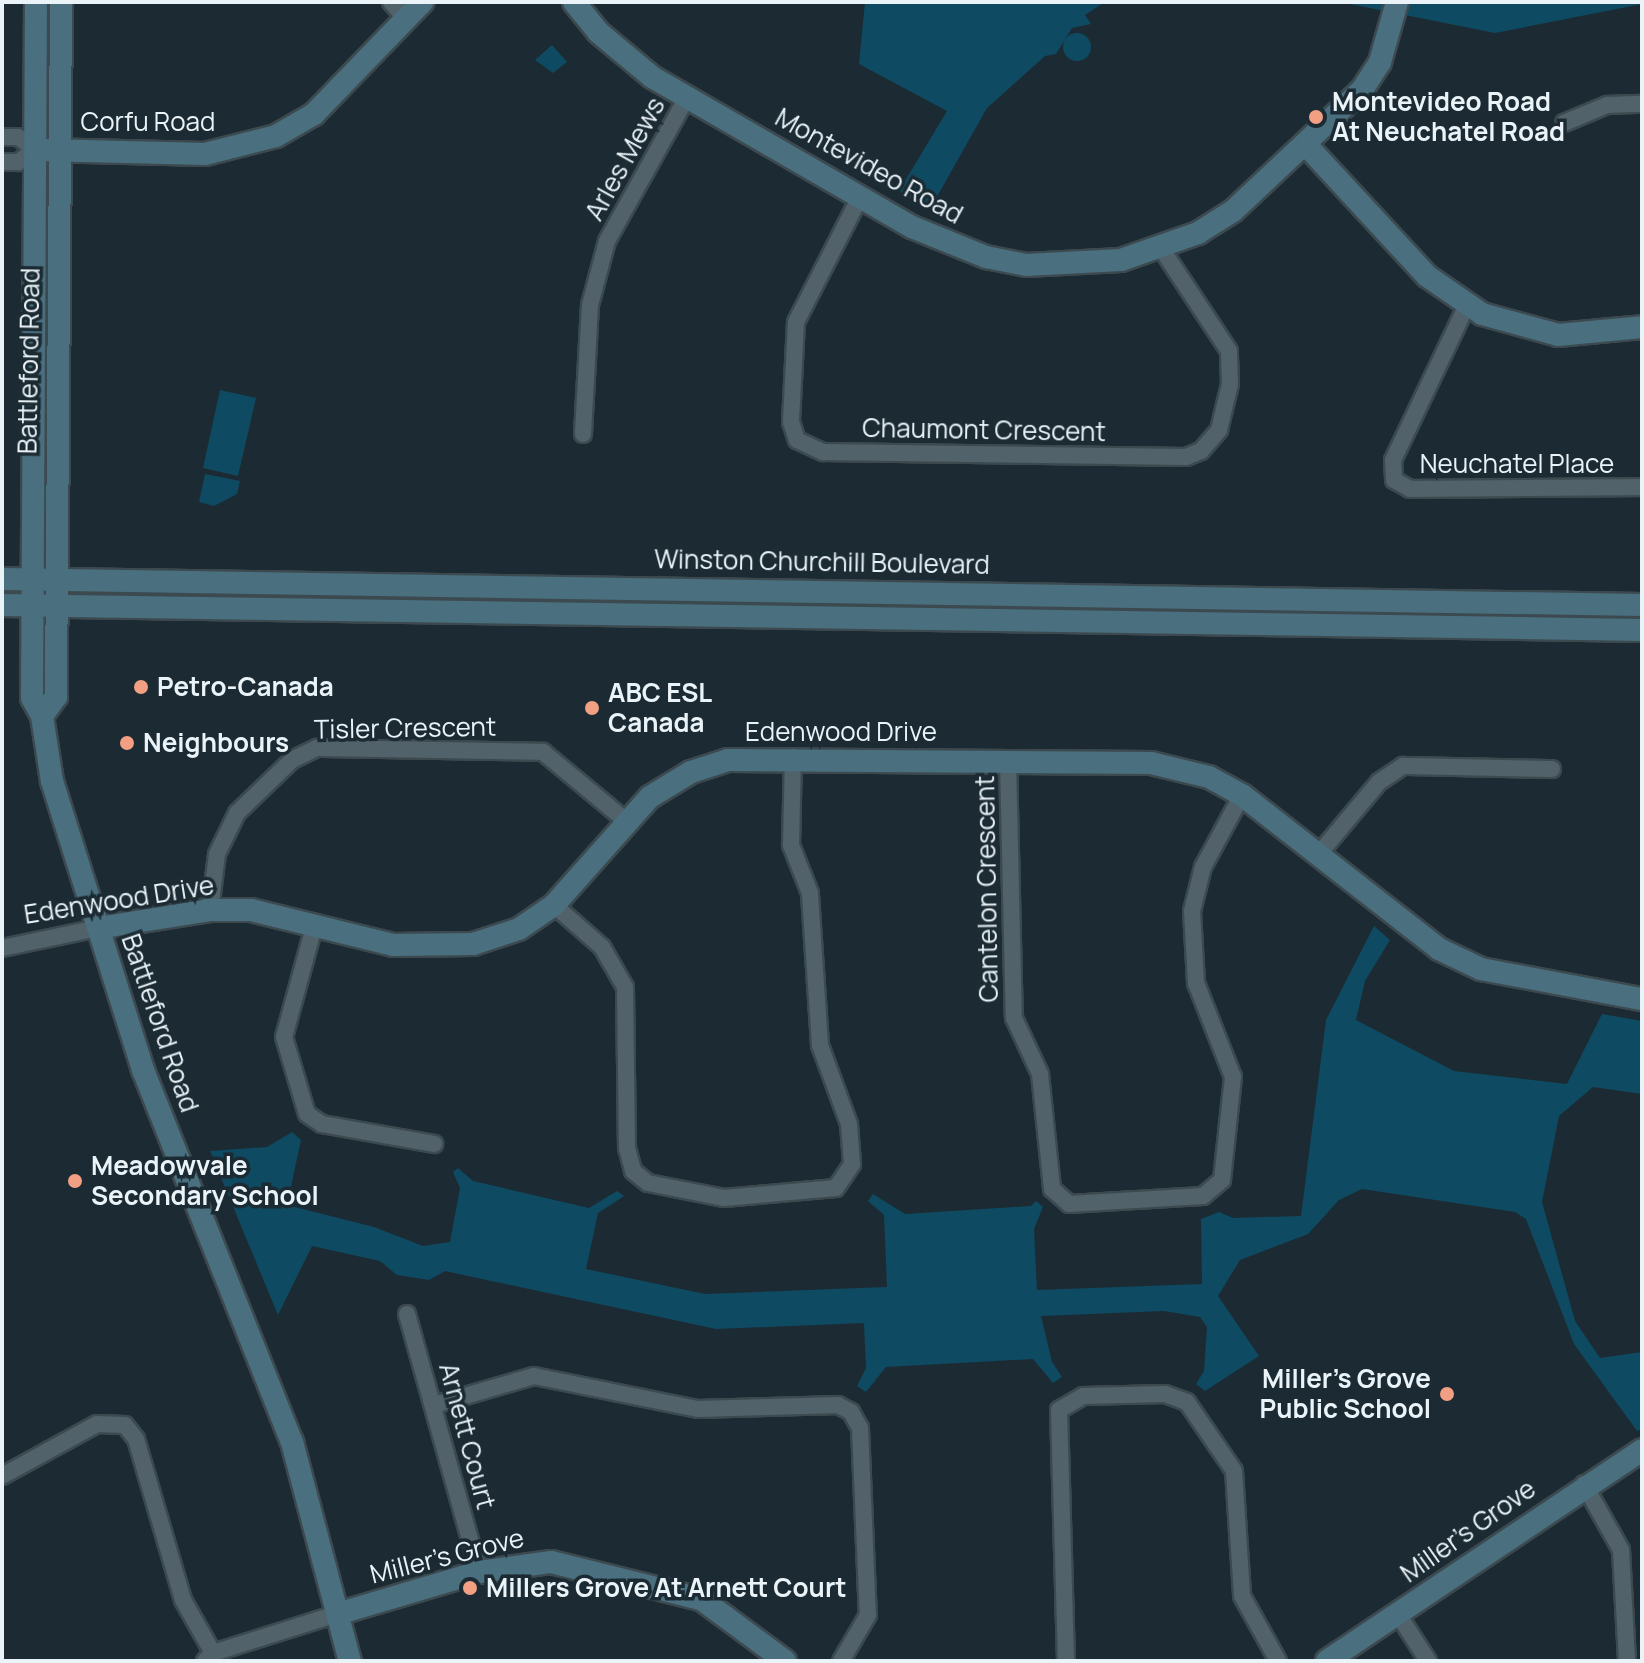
<!DOCTYPE html>
<html>
<head>
<meta charset="utf-8">
<style>
	body { margin:0 }
	#map { position:relative; width:1644px; height:1663px; overflow:hidden; background:#1c2b33; font-family:Manrope,sans-serif }
	div>[style] { position:absolute }
	.green>* { inset:0; background:#0e4a61 }
	.round { border-radius:50% }
	.roads { filter:drop-shadow(2px 0 #3c4a50) drop-shadow(-2px 0 #3c4a50) drop-shadow(0 2px #3c4a50) drop-shadow(0 -2px #3c4a50) }
	.street>* { height:16px; margin:-8px; padding:0 8px; transform-origin:8px; border-radius:8px; background:#51626a }
	.secondary>* { height:22px; margin:-11px; padding:0 11px; transform-origin:11px; border-radius:11px; background:#4a6f7f }
	.dots>* { width:22px; height:22px; translate:-50% -50%; box-sizing:border-box; border:4px solid #1c2b33; border-radius:50% }
	span { translate:-50% -50%; white-space:nowrap; text-align:center; line-height:1.15; -webkit-text-stroke:7px #1c2b33; paint-order:stroke }
	.poi-label { font-size:26px; color:#e9f3f8; font-weight:700 }
	.left { translate:0 -50%; text-align:left }
	.right { translate:-100% -50%; text-align:right }
	.street-label { font-size:26px; color:#e9f3f8 }
	.frame { position:absolute; inset:0; border:4px solid #e9f3f8; pointer-events:none }
</style>
</head>
<body>
<div id="map">
	<div class="green">
		<i style="clip-path:polygon(865px 2px,1105px 2px,1085px 15px,1091px 24px,1072px 28px,1056px 54px,1045px 56px,987px 108px,930px 209px,899px 191px,947px 111px,859px 64px)"></i>
		<i style="clip-path:polygon(1340px 2px,1642px 2px,1642px 4px,1495px 33px)"></i>
		<i class="round" style="left:1063px;top:33px;width:28px;height:28px"></i>
		<i style="clip-path:polygon(552px 45px,567px 62px,553px 73px,535px 60px)"></i>
		<i style="clip-path:polygon(220px 390px,256px 398px,238px 476px,203px 468px)"></i>
		<i style="clip-path:polygon(205px 474px,240px 481px,237px 494px,214px 506px,199px 502px)"></i>
		<i style="clip-path:polygon(1374px 926px,1390px 940px,1365px 981px,1356px 1020px,1454px 1071px,1567px 1084px,1602px 1014px,1642px 1021px,1642px 1094px,1593px 1087px,1559px 1116px,1542px 1202px,1575px 1321px,1600px 1358px,1642px 1352px,1642px 1429px,1637px 1431px,1574px 1344px,1526px 1219px,1515px 1212px,1362px 1189px,1339px 1200px,1308px 1234px,1240px 1260px,1218px 1296px,1259px 1356px,1205px 1391px,1196px 1384px,1204px 1371px,1207px 1327px,1200px 1317px,1164px 1311px,1041px 1316px,1052px 1362px,1062px 1377px,1053px 1383px,1033px 1359px,886px 1367px,866px 1392px,857px 1386px,866px 1368px,864px 1323px,716px 1329px,445px 1271px,429px 1280px,397px 1275px,380px 1261px,312px 1246px,278px 1315px,210px 1151px,267px 1147px,292px 1132px,301px 1140px,287px 1205px,374px 1227px,423px 1246px,450px 1242px,460px 1188px,453px 1172px,458px 1168px,473px 1181px,589px 1208px,617px 1191px,624px 1196px,598px 1213px,586px 1269px,705px 1294px,887px 1287px,884px 1215px,868px 1201px,873px 1194px,905px 1214px,1031px 1206px,1036px 1201px,1043px 1207px,1034px 1229px,1037px 1290px,1202px 1284px,1201px 1219px,1219px 1212px,1233px 1218px,1301px 1216px,1326px 1020px)"></i>
	</div>
	<div class="roads">
		<div class="street">
			<i style="left:391px;top:2px;width:23px;rotate:49deg"></i>
			<i style="left:1564px;top:123px;width:47px;rotate:-22.7deg"></i>
			<i style="left:1607px;top:105px;width:35px;rotate:-2deg"></i>
			<i style="left:2px;top:137px;width:16px"></i>
			<i style="left:18px;top:137px;width:21px;rotate:35deg"></i>
			<i style="left:35px;top:149px;width:21px;rotate:141deg"></i>
			<i style="left:19px;top:162px;width:17px;rotate:180deg"></i>
			<i style="left:860px;top:197px;width:140px;rotate:117.1deg"></i>
			<i style="left:796px;top:322px;width:100px;rotate:92.9deg"></i>
			<i style="left:791px;top:422px;width:19px;rotate:72deg"></i>
			<i style="left:797px;top:440px;width:29px;rotate:25deg"></i>
			<i style="left:823px;top:452px;width:363px;rotate:0.8deg"></i>
			<i style="left:1186px;top:457px;width:16px;rotate:-22deg"></i>
			<i style="left:1201px;top:451px;width:28px;rotate:-49deg"></i>
			<i style="left:1219px;top:430px;width:47px;rotate:-76.6deg"></i>
			<i style="left:1230px;top:384px;width:33px;rotate:-92deg"></i>
			<i style="left:1229px;top:351px;width:123px;rotate:-123.4deg"></i>
			<i style="left:1467px;top:305px;width:172px;rotate:115.5deg"></i>
			<i style="left:1393px;top:460px;width:20px;rotate:87deg"></i>
			<i style="left:1394px;top:480px;width:18px;rotate:29deg"></i>
			<i style="left:1410px;top:489px;width:232px;rotate:-0.5deg"></i>
			<i style="left:583px;top:434px;width:129px;rotate:-86.9deg"></i>
			<i style="left:590px;top:305px;width:66px;rotate:-75.1deg"></i>
			<i style="left:607px;top:241px;width:165px;rotate:-60.9deg"></i>
			<i style="left:1008px;top:761px;width:257px;rotate:88.7deg"></i>
			<i style="left:1014px;top:1018px;width:62px;rotate:65.1deg"></i>
			<i style="left:1040px;top:1074px;width:116px;rotate:84deg"></i>
			<i style="left:1052px;top:1189px;width:23px;rotate:41deg"></i>
			<i style="left:1069px;top:1204px;width:134px;rotate:-3.4deg"></i>
			<i style="left:1203px;top:1196px;width:25px;rotate:-40deg"></i>
			<i style="left:1222px;top:1180px;width:104px;rotate:-83.9deg"></i>
			<i style="left:1233px;top:1077px;width:101px;rotate:-111.5deg"></i>
			<i style="left:1196px;top:983px;width:72px;rotate:-93.2deg"></i>
			<i style="left:1192px;top:911px;width:45px;rotate:-76deg"></i>
			<i style="left:1203px;top:867px;width:82px;rotate:-61.6deg"></i>
			<i style="left:1318px;top:855px;width:95px;rotate:-50.1deg"></i>
			<i style="left:1379px;top:782px;width:29px;rotate:-34deg"></i>
			<i style="left:1403px;top:766px;width:149px;rotate:1.2deg"></i>
			<i style="left:554px;top:905px;width:64px;rotate:41.2deg"></i>
			<i style="left:602px;top:947px;width:46px;rotate:60.1deg"></i>
			<i style="left:625px;top:987px;width:161px;rotate:89.3deg"></i>
			<i style="left:627px;top:1148px;width:24px;rotate:75deg"></i>
			<i style="left:633px;top:1171px;width:19px;rotate:39deg"></i>
			<i style="left:648px;top:1183px;width:77px;rotate:11.2deg"></i>
			<i style="left:724px;top:1198px;width:112px;rotate:-5.1deg"></i>
			<i style="left:836px;top:1188px;width:29px;rotate:-56deg"></i>
			<i style="left:852px;top:1164px;width:40px;rotate:-94.3deg"></i>
			<i style="left:849px;top:1124px;width:84px;rotate:-110.2deg"></i>
			<i style="left:820px;top:1045px;width:152px;rotate:-93.8deg"></i>
			<i style="left:810px;top:893px;width:52px;rotate:-111.6deg"></i>
			<i style="left:791px;top:845px;width:88px;rotate:-88.7deg"></i>
			<i style="left:210px;top:910px;width:56px;rotate:-82.9deg"></i>
			<i style="left:217px;top:854px;width:46px;rotate:-64deg"></i>
			<i style="left:237px;top:813px;width:76px;rotate:-43.9deg"></i>
			<i style="left:292px;top:760px;width:28px;rotate:-26deg"></i>
			<i style="left:317px;top:748px;width:226px;rotate:1deg"></i>
			<i style="left:543px;top:752px;width:108px;rotate:39.7deg"></i>
			<i style="left:315px;top:923px;width:118px;rotate:105.2deg"></i>
			<i style="left:284px;top:1037px;width:80px;rotate:73.4deg"></i>
			<i style="left:307px;top:1114px;width:18px;rotate:34deg"></i>
			<i style="left:322px;top:1124px;width:114px;rotate:10.1deg"></i>
			<i style="left:2px;top:948px;width:98px;rotate:-11.8deg"></i>
			<i style="left:407px;top:1314px;width:268px;rotate:74.4deg"></i>
			<i style="left:434px;top:1405px;width:104px;rotate:-16.2deg"></i>
			<i style="left:534px;top:1376px;width:167px;rotate:11.4deg"></i>
			<i style="left:698px;top:1409px;width:140px;rotate:-1.6deg"></i>
			<i style="left:838px;top:1405px;width:15px;rotate:28deg"></i>
			<i style="left:851px;top:1412px;width:18px;rotate:61deg"></i>
			<i style="left:860px;top:1428px;width:187px;rotate:87.6deg"></i>
			<i style="left:868px;top:1615px;width:53px;rotate:120.4deg"></i>
			<i style="left:2px;top:1476px;width:108px;rotate:-28.7deg"></i>
			<i style="left:97px;top:1424px;width:28px;rotate:2deg"></i>
			<i style="left:125px;top:1425px;width:18px;rotate:52deg"></i>
			<i style="left:136px;top:1439px;width:168px;rotate:73.7deg"></i>
			<i style="left:183px;top:1600px;width:61px;rotate:60.5deg"></i>
			<i style="left:1584px;top:1484px;width:76px;rotate:60.7deg"></i>
			<i style="left:1621px;top:1550px;width:111px;rotate:86.9deg"></i>
			<i style="left:1398px;top:1614px;width:56px;rotate:57.4deg"></i>
			<i style="left:205px;top:1661px;width:11px;rotate:-45deg"></i>
			<i style="left:213px;top:1653px;width:130px;rotate:-17.5deg"></i>
			<i style="left:1066px;top:1661px;width:251px;rotate:-91.6deg"></i>
			<i style="left:1059px;top:1410px;width:28px;rotate:-30deg"></i>
			<i style="left:1083px;top:1396px;width:82px;rotate:-1.4deg"></i>
			<i style="left:1165px;top:1394px;width:23px;rotate:20deg"></i>
			<i style="left:1187px;top:1402px;width:83px;rotate:55.7deg"></i>
			<i style="left:1234px;top:1471px;width:125px;rotate:86.3deg"></i>
			<i style="left:1242px;top:1596px;width:74px;rotate:61deg"></i>
		</div>
		<div class="secondary">
			<i style="left:36px;top:2px;width:696px;rotate:90.33deg"></i>
			<i style="left:32px;top:698px;width:21px;rotate:61deg"></i>
			<i style="left:42px;top:716px;width:66px;rotate:81.3deg"></i>
			<i style="left:52px;top:781px;width:303px;rotate:72.5deg"></i>
			<i style="left:143px;top:1070px;width:401px;rotate:68.2deg"></i>
			<i style="left:292px;top:1442px;width:227px;rotate:75.2deg"></i>
			<i style="left:574px;top:2px;width:38px;rotate:51deg"></i>
			<i style="left:598px;top:32px;width:70px;rotate:39.8deg"></i>
			<i style="left:652px;top:77px;width:300px;rotate:30deg"></i>
			<i style="left:912px;top:227px;width:80px;rotate:22.1deg"></i>
			<i style="left:986px;top:257px;width:41px;rotate:11.3deg"></i>
			<i style="left:1026px;top:265px;width:95px;rotate:-3deg"></i>
			<i style="left:1121px;top:260px;width:82px;rotate:-19.3deg"></i>
			<i style="left:1198px;top:233px;width:41px;rotate:-32.2deg"></i>
			<i style="left:1233px;top:211px;width:177px;rotate:-43.2deg"></i>
			<i style="left:1362px;top:90px;width:33px;rotate:-57deg"></i>
			<i style="left:1380px;top:62px;width:62px;rotate:-74.2deg"></i>
			<i style="left:1307px;top:146px;width:177px;rotate:47.3deg"></i>
			<i style="left:1427px;top:276px;width:67px;rotate:34.6deg"></i>
			<i style="left:1482px;top:314px;width:79px;rotate:15.4deg"></i>
			<i style="left:1558px;top:335px;width:84px;rotate:-5.4deg"></i>
			<i style="left:44px;top:150px;width:161px;rotate:1.4deg"></i>
			<i style="left:205px;top:154px;width:73px;rotate:-14.2deg"></i>
			<i style="left:276px;top:136px;width:44px;rotate:-30.1deg"></i>
			<i style="left:314px;top:114px;width:156px;rotate:-46deg"></i>
			<i style="left:2px;top:579px;width:1640px;rotate:0.91deg"></i>
			<i style="left:2px;top:605px;width:1640px;rotate:0.87deg"></i>
			<i style="left:42px;top:716px;width:24px;rotate:-54deg"></i>
			<i style="left:56px;top:697px;width:695px;rotate:-89.59deg"></i>
			<i style="left:98px;top:928px;width:113px;rotate:-9.1deg"></i>
			<i style="left:210px;top:910px;width:41px"></i>
			<i style="left:251px;top:910px;width:146px;rotate:13.8deg"></i>
			<i style="left:393px;top:945px;width:80px;rotate:-0.7deg"></i>
			<i style="left:473px;top:944px;width:48px;rotate:-18.1deg"></i>
			<i style="left:519px;top:929px;width:42px;rotate:-34.4deg"></i>
			<i style="left:554px;top:905px;width:144px;rotate:-48.4deg"></i>
			<i style="left:650px;top:797px;width:48px;rotate:-31.4deg"></i>
			<i style="left:691px;top:772px;width:39px;rotate:-18deg"></i>
			<i style="left:728px;top:760px;width:423px;rotate:0.4deg"></i>
			<i style="left:1151px;top:763px;width:60px;rotate:13.6deg"></i>
			<i style="left:1209px;top:777px;width:38px;rotate:29deg"></i>
			<i style="left:1242px;top:795px;width:250px;rotate:38deg"></i>
			<i style="left:1439px;top:949px;width:47px;rotate:25.5deg"></i>
			<i style="left:1481px;top:969px;width:164px;rotate:10.6deg"></i>
			<i style="left:337px;top:1614px;width:148px;rotate:-16.5deg"></i>
			<i style="left:479px;top:1572px;width:73px;rotate:-7.9deg"></i>
			<i style="left:551px;top:1562px;width:154px;rotate:13.9deg"></i>
			<i style="left:701px;top:1599px;width:104px;rotate:36.4deg"></i>
			<i style="left:1327px;top:1661px;width:379px;rotate:-33.8deg"></i>
		</div>
	</div>
	<div class="dots">
		<i style="left:1316px;top:117px;background:#f39f83"></i>
		<i style="left:141px;top:687px;background:#f39f83"></i>
		<i style="left:592px;top:708px;background:#f39f83"></i>
		<i style="left:127px;top:743px;background:#f39f83"></i>
		<i style="left:75px;top:1181px;background:#f39f83"></i>
		<i style="left:1447px;top:1394px;background:#f39f83"></i>
		<i style="left:470px;top:1588px;background:#f39f83"></i>
	</div>
	<div class="poi-label">
		<span class="left" style="left:1332px;top:117px">Montevideo Road<br>At Neuchatel Road</span>
		<span class="left" style="left:157px;top:687px">Petro-Canada</span>
		<span class="left" style="left:608px;top:708px">ABC ESL<br>Canada</span>
		<span class="left" style="left:143px;top:743px">Neighbours</span>
		<span class="left" style="left:91px;top:1181px">Meadowvale<br>Secondary School</span>
		<span class="right" style="left:1431px;top:1394px">Miller's Grove<br>Public School</span>
		<span class="left" style="left:486px;top:1588px">Millers Grove At Arnett Court</span>
	</div>
	<div class="street-label">
		<span style="left:148px;top:122px">Corfu Road</span>
		<span style="left:625px;top:159px;rotate:-61deg">Arles Mews</span>
		<span style="left:869px;top:166px;rotate:29deg">Montevideo Road</span>
		<span style="left:29px;top:361px;rotate:-89deg">Battleford Road</span>
		<span style="left:984px;top:430px;rotate:1deg">Chaumont Crescent</span>
		<span style="left:1517px;top:464px">Neuchatel Place</span>
		<span style="left:822px;top:562px;rotate:1deg">Winston Churchill Boulevard</span>
		<span style="left:405px;top:728px;rotate:-1deg">Tisler Crescent</span>
		<span style="left:841px;top:732px">Edenwood Drive</span>
		<span style="left:987px;top:889px;rotate:-91deg">Cantelon Crescent</span>
		<span style="left:119px;top:900px;rotate:-9deg">Edenwood Drive</span>
		<span style="left:160px;top:1023px;rotate:71deg">Battleford Road</span>
		<span style="left:467px;top:1436px;rotate:75deg">Arnett Court</span>
		<span style="left:1468px;top:1531px;rotate:-35deg">Miller's Grove</span>
		<span style="left:447px;top:1556px;rotate:-14deg">Miller's Grove</span>
	</div>
	<div class="frame"></div>
</div>
</body>
</html>
